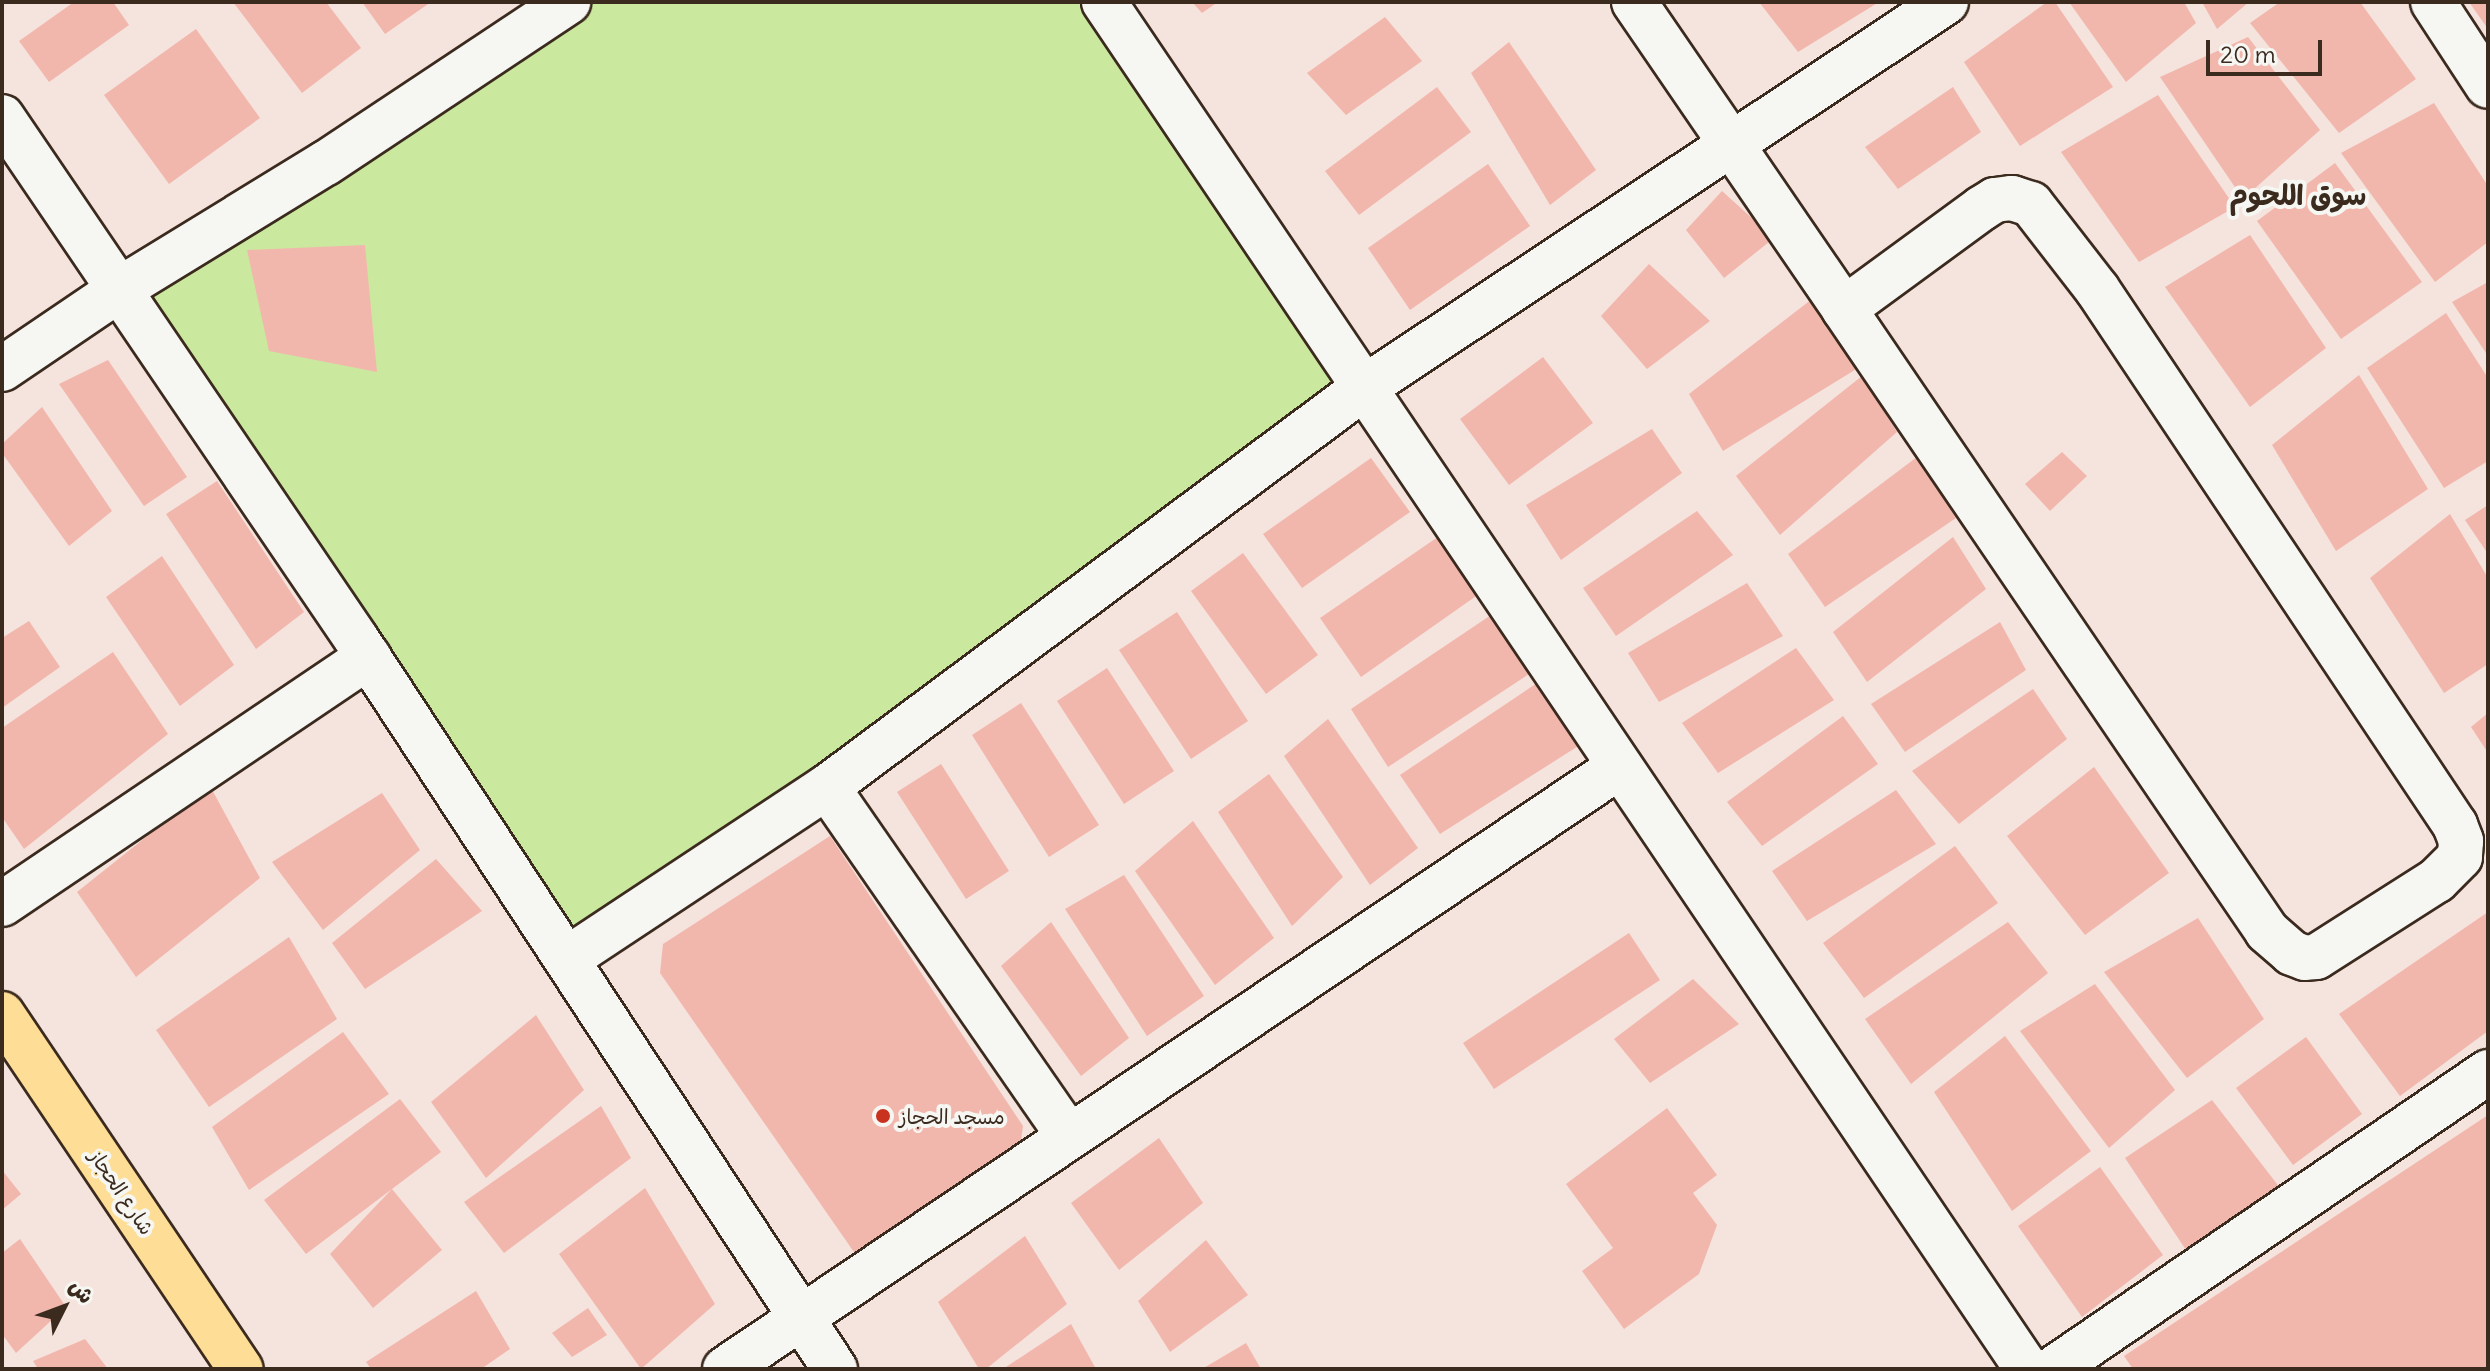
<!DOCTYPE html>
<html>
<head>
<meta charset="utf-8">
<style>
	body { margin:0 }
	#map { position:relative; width:2490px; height:1371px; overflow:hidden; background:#f5e3dd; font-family:Delius,"Playpen Sans Arabic",sans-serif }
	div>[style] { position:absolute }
	.green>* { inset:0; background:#cbe89f }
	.building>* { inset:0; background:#f2b7ac }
	.roads { filter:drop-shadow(2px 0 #3b2a1e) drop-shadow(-2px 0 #3b2a1e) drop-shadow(0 2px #3b2a1e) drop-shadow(0 -2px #3b2a1e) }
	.minor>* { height:44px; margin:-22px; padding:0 22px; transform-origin:22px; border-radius:22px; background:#f6f6f2 }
	.major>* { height:44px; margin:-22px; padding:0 22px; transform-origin:22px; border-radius:22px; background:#fede96 }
	.dots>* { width:22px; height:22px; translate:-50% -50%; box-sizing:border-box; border:4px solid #f6f6f2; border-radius:50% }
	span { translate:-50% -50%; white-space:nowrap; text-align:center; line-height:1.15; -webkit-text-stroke:8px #f6f6f2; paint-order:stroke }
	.poi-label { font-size:20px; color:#3b2a1e }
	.left { translate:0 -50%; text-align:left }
	.street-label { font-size:20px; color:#3b2a1e }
	.district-label { font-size:28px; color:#3b2a1e; font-weight:700 }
	.frame { position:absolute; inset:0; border:4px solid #3b2a1e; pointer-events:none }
	.north { position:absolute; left:24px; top:1267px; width:80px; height:80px; -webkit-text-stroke:6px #f6f6f2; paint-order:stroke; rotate:48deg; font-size:22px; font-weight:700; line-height:32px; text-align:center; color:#3b2a1e }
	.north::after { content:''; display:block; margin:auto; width:28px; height:36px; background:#3b2a1e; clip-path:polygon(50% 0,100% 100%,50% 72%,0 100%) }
	.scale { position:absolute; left:2206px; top:40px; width:116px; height:36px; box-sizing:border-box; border:4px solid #3b2a1e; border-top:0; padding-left:10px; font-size:24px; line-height:28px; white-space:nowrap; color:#3b2a1e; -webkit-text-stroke:6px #f6f6f2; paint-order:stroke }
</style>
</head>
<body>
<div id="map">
	<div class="green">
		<i style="clip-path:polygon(569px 2px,1127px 2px,1388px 392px,567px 953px,132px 292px)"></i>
	</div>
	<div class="building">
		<i style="clip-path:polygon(74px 2px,113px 2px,129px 25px,49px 82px,19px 41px)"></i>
		<i style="clip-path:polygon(233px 2px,326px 2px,361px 48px,302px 93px)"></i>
		<i style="clip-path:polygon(362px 2px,431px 2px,385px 34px)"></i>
		<i style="clip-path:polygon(1192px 2px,1218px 2px,1202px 13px)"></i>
		<i style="clip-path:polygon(1759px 2px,1879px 2px,1798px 52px)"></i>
		<i style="clip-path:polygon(2047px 2px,2055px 2px,2113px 87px,2020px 146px,1964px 62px)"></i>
		<i style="clip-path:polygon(2069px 2px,2184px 2px,2196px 23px,2126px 82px)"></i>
		<i style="clip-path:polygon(2202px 2px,2249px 2px,2217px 29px)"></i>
		<i style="clip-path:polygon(2280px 2px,2360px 2px,2416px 79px,2339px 133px,2250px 23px)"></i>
		<i style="clip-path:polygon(2469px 2px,2488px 2px,2488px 29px)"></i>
		<i style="clip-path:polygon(1385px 17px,1422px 61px,1346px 115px,1307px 73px)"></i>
		<i style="clip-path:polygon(196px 29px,260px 118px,169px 184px,104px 95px)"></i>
		<i style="clip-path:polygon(2248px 37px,2320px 130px,2243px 199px,2160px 77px)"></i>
		<i style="clip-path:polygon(1509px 42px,1596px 170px,1550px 205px,1471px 73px)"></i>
		<i style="clip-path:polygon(1437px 87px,1471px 132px,1359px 215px,1325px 171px)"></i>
		<i style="clip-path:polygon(1953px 87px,1981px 132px,1898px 189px,1865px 147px)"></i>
		<i style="clip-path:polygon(2158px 95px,2235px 207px,2139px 262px,2061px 152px)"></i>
		<i style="clip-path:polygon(2434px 103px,2488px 186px,2488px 242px,2435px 282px,2341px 153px)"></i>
		<i style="clip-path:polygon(2335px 163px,2422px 282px,2341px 339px,2257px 221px)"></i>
		<i style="clip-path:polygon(1488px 164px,1530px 226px,1410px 310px,1368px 248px)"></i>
		<i style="clip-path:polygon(1722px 191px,1774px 238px,1724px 278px,1686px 230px)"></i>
		<i style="clip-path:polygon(2250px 235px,2326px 348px,2250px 407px,2165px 287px)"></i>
		<i style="clip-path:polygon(365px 245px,377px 372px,269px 351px,247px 250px)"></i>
		<i style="clip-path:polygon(1649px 264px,1710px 321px,1647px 369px,1601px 316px)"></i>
		<i style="clip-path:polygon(2488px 282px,2488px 356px,2452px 302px)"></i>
		<i style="clip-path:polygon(1812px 299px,1858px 368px,1723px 451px,1689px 394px)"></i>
		<i style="clip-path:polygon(2446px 313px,2488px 378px,2488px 461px,2444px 488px,2367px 368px)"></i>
		<i style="clip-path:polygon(1543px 357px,1593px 423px,1509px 485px,1460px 419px)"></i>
		<i style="clip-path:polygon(108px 360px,187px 477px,144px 506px,59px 384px)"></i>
		<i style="clip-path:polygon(2359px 375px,2428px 489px,2336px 551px,2272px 445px)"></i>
		<i style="clip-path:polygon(1862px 376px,1897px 432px,1780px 535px,1736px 476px)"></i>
		<i style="clip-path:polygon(42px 407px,112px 511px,69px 546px,2px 453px,2px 444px)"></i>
		<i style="clip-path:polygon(1652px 429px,1682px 473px,1561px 560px,1526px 505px)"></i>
		<i style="clip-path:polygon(2062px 452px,2087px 476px,2050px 511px,2025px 484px)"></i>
		<i style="clip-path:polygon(1917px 457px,1956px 518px,1825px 607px,1788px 554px)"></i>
		<i style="clip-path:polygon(1371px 458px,1410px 512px,1302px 588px,1263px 534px)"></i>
		<i style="clip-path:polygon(217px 481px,304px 612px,256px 649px,166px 514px)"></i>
		<i style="clip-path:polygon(2488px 505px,2488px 554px,2465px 520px)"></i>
		<i style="clip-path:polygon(1697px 511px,1733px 555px,1616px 636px,1583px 588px)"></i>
		<i style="clip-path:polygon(2450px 514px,2488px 578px,2488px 664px,2444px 693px,2370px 578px)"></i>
		<i style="clip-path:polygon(1448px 530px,1489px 587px,1361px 677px,1320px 618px)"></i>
		<i style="clip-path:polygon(1953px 537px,1986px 589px,1867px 682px,1833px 632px)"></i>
		<i style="clip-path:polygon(1243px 553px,1318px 655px,1266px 694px,1191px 591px)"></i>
		<i style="clip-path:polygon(162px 556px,234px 665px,180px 706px,106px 597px)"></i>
		<i style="clip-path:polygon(1747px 583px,1783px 636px,1659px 702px,1628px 653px)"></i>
		<i style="clip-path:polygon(1497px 611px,1535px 670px,1388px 767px,1351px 709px)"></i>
		<i style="clip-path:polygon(1177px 612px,1248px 721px,1191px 759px,1119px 650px)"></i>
		<i style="clip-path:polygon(29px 621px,60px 667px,2px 708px,2px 638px)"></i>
		<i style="clip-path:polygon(2000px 622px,2026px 670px,1905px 752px,1871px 704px)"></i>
		<i style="clip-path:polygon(1796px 648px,1834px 700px,1718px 773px,1682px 723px)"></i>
		<i style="clip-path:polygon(113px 652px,168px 734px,24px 849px,2px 817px,2px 728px)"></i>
		<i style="clip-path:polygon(1107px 668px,1174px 771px,1124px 804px,1057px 701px)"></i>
		<i style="clip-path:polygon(1543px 679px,1583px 743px,1440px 834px,1400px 775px)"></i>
		<i style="clip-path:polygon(2033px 689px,2067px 739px,1959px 824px,1912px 771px)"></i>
		<i style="clip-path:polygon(1021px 703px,1099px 825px,1049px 857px,972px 735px)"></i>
		<i style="clip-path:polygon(2488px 713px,2488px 753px,2471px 727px)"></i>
		<i style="clip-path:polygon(1843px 716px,1878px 764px,1762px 846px,1727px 802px)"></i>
		<i style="clip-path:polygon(1328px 719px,1418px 848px,1370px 885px,1284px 756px)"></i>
		<i style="clip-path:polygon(941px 764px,1009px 871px,966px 899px,897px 792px)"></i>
		<i style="clip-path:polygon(2094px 767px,2169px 873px,2085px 935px,2007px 836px)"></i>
		<i style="clip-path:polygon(1269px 774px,1343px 877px,1292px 926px,1218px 812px)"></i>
		<i style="clip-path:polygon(210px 786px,260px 878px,136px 977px,77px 892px)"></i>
		<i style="clip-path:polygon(1896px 790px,1936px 844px,1807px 921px,1772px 871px)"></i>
		<i style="clip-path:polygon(382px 793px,420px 850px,323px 930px,272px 862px)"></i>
		<i style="clip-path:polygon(1193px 821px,1274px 938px,1215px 985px,1135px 871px)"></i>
		<i style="clip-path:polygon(830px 836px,1023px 1126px,1021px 1140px,856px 1255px,660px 973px,663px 944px)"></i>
		<i style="clip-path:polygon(1955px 846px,1998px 903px,1864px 998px,1823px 943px)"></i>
		<i style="clip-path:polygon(436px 859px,482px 911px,365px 989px,332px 943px)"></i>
		<i style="clip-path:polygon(1124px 875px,1204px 996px,1147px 1036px,1065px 909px)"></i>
		<i style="clip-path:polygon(2488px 912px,2488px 1031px,2400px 1096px,2339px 1014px)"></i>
		<i style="clip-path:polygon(2198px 918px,2264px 1019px,2187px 1078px,2104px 972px)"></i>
		<i style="clip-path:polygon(1051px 922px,1129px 1038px,1081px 1076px,1001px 966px)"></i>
		<i style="clip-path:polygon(2008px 922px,2048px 973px,1911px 1084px,1865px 1019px)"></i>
		<i style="clip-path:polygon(1629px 933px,1660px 980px,1494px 1089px,1463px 1043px)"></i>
		<i style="clip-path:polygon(289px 937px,337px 1019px,209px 1107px,156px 1030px)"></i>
		<i style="clip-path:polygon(1693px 979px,1739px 1024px,1650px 1083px,1614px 1039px)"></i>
		<i style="clip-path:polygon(2095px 984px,2175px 1090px,2109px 1148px,2020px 1031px)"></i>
		<i style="clip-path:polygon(536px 1015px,584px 1090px,486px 1178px,431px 1102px)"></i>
		<i style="clip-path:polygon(343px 1032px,389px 1094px,249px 1190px,212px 1127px)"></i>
		<i style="clip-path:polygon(2005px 1036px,2091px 1151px,2012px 1211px,1934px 1092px)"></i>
		<i style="clip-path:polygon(2306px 1037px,2362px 1114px,2293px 1165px,2236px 1088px)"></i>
		<i style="clip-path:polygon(400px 1099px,441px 1152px,392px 1189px,442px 1250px,373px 1308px,330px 1254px,392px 1189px,306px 1254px,264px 1200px)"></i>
		<i style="clip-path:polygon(2212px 1100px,2284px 1193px,2186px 1250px,2125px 1158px)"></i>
		<i style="clip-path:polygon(601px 1106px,631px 1158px,504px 1253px,464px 1202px)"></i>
		<i style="clip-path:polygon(1667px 1108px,1717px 1175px,1693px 1193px,1717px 1225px,1699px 1274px,1624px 1329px,1582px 1271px,1613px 1248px,1566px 1184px)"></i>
		<i style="clip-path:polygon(2488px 1115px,2488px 1369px,2133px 1369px,2124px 1356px)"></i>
		<i style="clip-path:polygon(1159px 1138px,1203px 1203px,1119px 1270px,1071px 1203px)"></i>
		<i style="clip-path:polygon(2100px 1167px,2163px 1255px,2082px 1317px,2018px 1226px)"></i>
		<i style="clip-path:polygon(2px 1170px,21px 1194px,2px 1210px)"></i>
		<i style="clip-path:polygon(645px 1188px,715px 1304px,641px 1369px,559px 1254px)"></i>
		<i style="clip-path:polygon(1025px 1236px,1067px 1304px,986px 1369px,979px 1369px,938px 1302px)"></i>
		<i style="clip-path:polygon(20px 1239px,66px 1307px,16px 1353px,2px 1334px,2px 1253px)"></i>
		<i style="clip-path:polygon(1206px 1240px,1248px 1295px,1170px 1352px,1138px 1301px)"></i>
		<i style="clip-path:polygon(476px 1291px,510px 1349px,481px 1369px,371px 1369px,366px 1362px)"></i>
		<i style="clip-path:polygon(588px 1308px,607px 1335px,572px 1357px,552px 1333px)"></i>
		<i style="clip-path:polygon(1071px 1324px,1096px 1369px,1003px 1369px)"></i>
		<i style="clip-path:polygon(85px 1339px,108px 1369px,38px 1369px,33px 1361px)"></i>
		<i style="clip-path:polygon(1246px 1343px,1261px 1369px,1202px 1369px)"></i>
	</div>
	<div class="roads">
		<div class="minor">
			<i style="left:1104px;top:2px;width:1649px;rotate:55.97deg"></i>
			<i style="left:1634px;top:2px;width:372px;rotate:55.6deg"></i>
			<i style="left:2433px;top:2px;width:100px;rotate:56.8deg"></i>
			<i style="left:2px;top:117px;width:632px;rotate:55.83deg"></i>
			<i style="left:357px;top:640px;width:872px;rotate:56.75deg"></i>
			<i style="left:2012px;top:198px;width:20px;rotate:18deg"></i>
			<i style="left:2031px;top:204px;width:108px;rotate:52.2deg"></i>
			<i style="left:2097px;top:289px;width:645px;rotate:56.26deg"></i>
			<i style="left:2455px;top:825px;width:17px;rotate:69deg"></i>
			<i style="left:2461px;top:841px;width:16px;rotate:94deg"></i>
			<i style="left:2460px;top:857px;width:33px;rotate:135deg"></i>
			<i style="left:2437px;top:880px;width:143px;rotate:147.5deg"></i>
			<i style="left:2316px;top:957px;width:11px;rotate:175deg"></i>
			<i style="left:2305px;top:958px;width:14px;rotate:-159deg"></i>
			<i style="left:2292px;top:953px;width:33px;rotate:-139deg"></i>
			<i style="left:2267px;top:931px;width:752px;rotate:-124.22deg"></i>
			<i style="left:1844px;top:309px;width:171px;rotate:-36.2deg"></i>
			<i style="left:1982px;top:208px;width:15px;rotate:-32deg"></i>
			<i style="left:1995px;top:200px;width:17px;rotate:-7deg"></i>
			<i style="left:2px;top:369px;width:143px;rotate:-34.1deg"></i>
			<i style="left:120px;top:289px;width:241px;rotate:-31.5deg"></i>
			<i style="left:326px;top:163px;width:291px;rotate:-33.6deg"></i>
			<i style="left:827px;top:787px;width:425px;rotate:55.3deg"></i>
			<i style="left:2px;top:904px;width:442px;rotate:-34deg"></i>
			<i style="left:567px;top:959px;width:312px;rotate:-33.5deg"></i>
			<i style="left:827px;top:787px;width:670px;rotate:-36.63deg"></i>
			<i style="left:1365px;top:387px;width:697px;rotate:-33.53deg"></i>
			<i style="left:725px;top:1369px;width:1078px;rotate:-33.96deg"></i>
			<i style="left:2053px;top:1369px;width:527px;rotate:-34.32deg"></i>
		</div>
		<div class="major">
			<i style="left:2px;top:1014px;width:428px;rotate:56.1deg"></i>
		</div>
	</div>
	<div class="dots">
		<i style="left:883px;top:1116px;background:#c8321e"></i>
	</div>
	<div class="poi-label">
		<span class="left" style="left:899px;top:1116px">مسجد الحجاز</span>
	</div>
	<div class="street-label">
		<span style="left:122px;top:1192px;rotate:56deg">شارع الحجاز</span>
	</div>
	<div class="district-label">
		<span style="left:2298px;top:195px">سوق اللحوم</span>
	</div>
	<div class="frame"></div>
	<div class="north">ش</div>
	<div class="scale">20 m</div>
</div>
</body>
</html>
